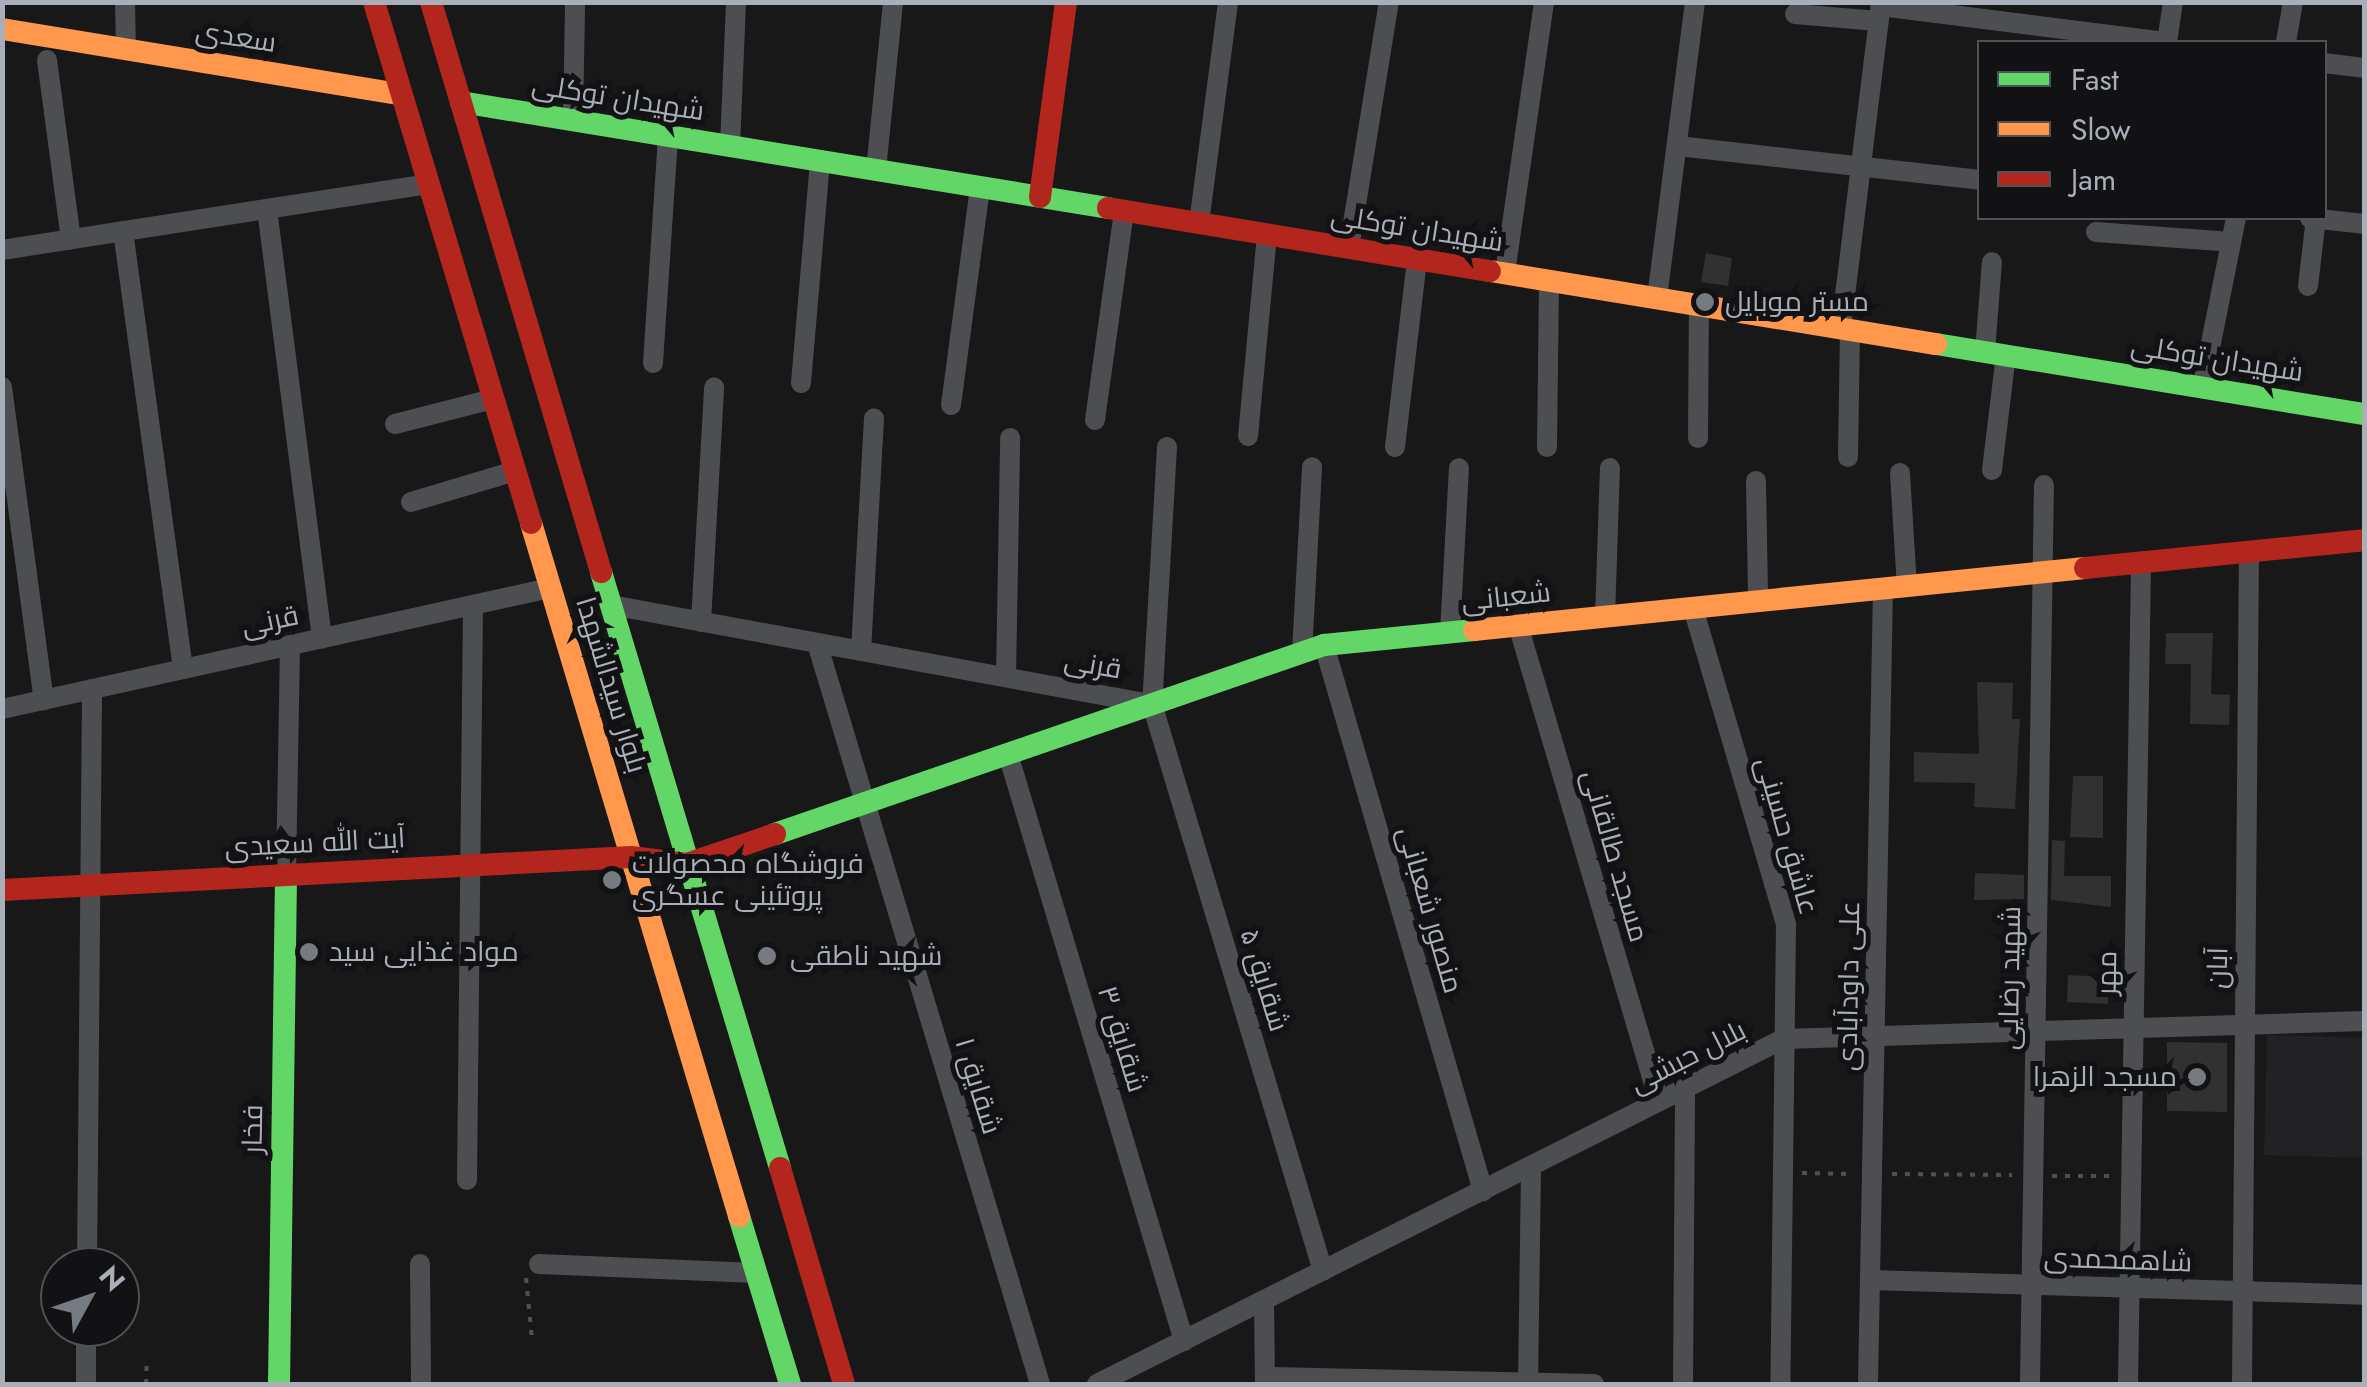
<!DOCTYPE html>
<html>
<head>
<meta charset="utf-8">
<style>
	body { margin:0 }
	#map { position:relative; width:2367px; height:1387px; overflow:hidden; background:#181818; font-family:Jost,Cairo,sans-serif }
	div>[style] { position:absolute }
	.built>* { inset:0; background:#222224 }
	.building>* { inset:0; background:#313132 }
	.path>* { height:4px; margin-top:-2px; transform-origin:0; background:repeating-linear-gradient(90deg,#4e5053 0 5px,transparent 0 13px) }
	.street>* { height:20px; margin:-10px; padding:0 10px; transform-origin:10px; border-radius:10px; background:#4c4e51 }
	.fast>* { height:22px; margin:-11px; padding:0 11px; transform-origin:11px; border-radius:11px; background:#63d668 }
	.slow>* { height:22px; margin:-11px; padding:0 11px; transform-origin:11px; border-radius:11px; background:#ff974d }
	.jam>* { height:22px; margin:-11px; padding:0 11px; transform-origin:11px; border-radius:11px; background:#b3261e }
	.dots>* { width:28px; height:28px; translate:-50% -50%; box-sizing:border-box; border:5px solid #121214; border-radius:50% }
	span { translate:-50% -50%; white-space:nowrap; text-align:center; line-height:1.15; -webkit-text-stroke:10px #121214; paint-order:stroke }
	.street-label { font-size:28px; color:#a9afb9 }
	.poi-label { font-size:28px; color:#a9afb9 }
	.left { translate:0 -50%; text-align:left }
	.right { translate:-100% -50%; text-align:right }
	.frame { position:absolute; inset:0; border:5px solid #a9afb9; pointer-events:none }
	.legend { position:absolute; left:1977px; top:40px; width:350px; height:180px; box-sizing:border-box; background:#121214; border:2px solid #4e5156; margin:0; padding:12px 18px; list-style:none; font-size:30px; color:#a9afb9 }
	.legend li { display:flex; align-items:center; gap:20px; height:50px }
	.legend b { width:50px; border:2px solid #4e5156 }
	.north { position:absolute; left:40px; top:1247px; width:100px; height:100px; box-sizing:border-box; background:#121214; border:2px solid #4e5156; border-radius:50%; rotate:50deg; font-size:28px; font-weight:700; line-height:40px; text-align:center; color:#a9afb9 }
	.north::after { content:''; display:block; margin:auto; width:35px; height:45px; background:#767a81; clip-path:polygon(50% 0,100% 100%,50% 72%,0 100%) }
</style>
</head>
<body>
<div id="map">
	<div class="built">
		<i style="clip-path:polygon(2267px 1035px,2364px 1038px,2364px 1158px,2264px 1155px)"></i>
	</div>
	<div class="building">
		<i style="clip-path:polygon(1706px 253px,1732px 258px,1728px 286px,1701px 282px)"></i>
		<i style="clip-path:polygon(2166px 633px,2213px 633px,2211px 694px,2230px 695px,2229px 725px,2190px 724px,2191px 664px,2165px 664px)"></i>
		<i style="clip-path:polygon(1977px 682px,2013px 683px,2012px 719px,2020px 719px,2015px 809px,1974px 807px,1975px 783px,1914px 782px,1914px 752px,1979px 754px)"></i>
		<i style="clip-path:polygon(2073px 776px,2103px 776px,2103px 838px,2070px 837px)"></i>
		<i style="clip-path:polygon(2052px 840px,2065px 841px,2064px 876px,2111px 876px,2111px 907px,2051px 900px)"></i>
		<i style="clip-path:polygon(1975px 873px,2024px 875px,2024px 899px,1974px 900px)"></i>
		<i style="clip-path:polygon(2068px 975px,2109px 977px,2108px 1004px,2067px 1002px)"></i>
		<i style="clip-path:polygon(2167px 1042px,2227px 1043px,2227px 1112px,2167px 1111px)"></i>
	</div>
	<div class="path">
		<i style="left:1802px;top:1173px;width:50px;rotate:1.1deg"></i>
		<i style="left:1892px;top:1174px;width:120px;rotate:0.5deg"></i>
		<i style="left:2052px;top:1176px;width:60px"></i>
		<i style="left:526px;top:1278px;width:61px;rotate:84.4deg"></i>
		<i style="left:146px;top:1384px;width:23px;rotate:-88deg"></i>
	</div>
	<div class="street">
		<i style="left:125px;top:2px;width:47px;rotate:88.8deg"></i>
		<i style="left:1881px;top:6px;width:286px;rotate:7.2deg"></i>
		<i style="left:1795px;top:14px;width:83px;rotate:4.8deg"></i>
		<i style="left:2167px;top:42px;width:40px;rotate:-81.5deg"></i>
		<i style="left:2286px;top:42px;width:41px;rotate:-80.1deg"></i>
		<i style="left:47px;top:60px;width:181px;rotate:82.4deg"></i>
		<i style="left:2324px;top:63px;width:40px;rotate:7.1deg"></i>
		<i style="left:573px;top:121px;width:119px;rotate:-89deg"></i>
		<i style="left:730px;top:146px;width:144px;rotate:-87.6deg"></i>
		<i style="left:1678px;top:146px;width:304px;rotate:6.4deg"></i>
		<i style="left:876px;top:170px;width:169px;rotate:-84.2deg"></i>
		<i style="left:267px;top:209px;width:433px;rotate:82.7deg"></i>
		<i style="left:2310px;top:218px;width:54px;rotate:6.3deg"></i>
		<i style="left:1199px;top:223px;width:223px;rotate:-82.5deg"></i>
		<i style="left:123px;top:231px;width:442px;rotate:82.2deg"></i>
		<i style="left:2096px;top:232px;width:135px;rotate:4.2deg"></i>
		<i style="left:1349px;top:248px;width:249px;rotate:-80.8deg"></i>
		<i style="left:2px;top:250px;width:431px;rotate:-8.8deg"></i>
		<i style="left:1505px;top:273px;width:274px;rotate:-81.8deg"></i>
		<i style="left:2308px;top:286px;width:68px;rotate:-83.3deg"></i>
		<i style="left:1657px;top:298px;width:298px;rotate:-82.7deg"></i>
		<i style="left:1841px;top:328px;width:328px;rotate:-83deg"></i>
		<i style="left:1985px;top:352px;width:90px;rotate:-85.6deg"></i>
		<i style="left:653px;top:363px;width:227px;rotate:-86.2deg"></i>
		<i style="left:801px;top:383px;width:223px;rotate:-85.1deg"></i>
		<i style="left:2px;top:387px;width:316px;rotate:82.4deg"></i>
		<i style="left:2202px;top:388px;width:173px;rotate:-78.7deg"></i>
		<i style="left:951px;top:405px;width:220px;rotate:-82.4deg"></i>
		<i style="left:1095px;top:420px;width:211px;rotate:-82.1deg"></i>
		<i style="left:395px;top:424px;width:101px;rotate:-14.3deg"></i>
		<i style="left:1248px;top:436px;width:203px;rotate:-84.6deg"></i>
		<i style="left:1698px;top:438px;width:133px;rotate:-89.6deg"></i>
		<i style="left:1167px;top:447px;width:257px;rotate:93.3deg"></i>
		<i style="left:1152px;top:704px;width:592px;rotate:73.22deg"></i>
		<i style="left:1395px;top:447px;width:189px;rotate:-83.3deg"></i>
		<i style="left:1547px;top:447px;width:166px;rotate:-89.3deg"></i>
		<i style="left:1848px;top:457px;width:127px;rotate:-89.1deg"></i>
		<i style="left:1992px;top:470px;width:116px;rotate:-83.1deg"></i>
		<i style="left:1900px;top:473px;width:113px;rotate:86.5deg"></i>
		<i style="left:1756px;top:481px;width:120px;rotate:89deg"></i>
		<i style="left:411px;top:502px;width:109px;rotate:-16.6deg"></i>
		<i style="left:611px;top:605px;width:543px;rotate:10.4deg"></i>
		<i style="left:1693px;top:608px;width:330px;rotate:73.6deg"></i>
		<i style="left:1786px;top:925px;width:459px;rotate:90.7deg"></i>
		<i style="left:1605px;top:617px;width:149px;rotate:-88.1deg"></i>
		<i style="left:701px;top:622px;width:235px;rotate:-86.8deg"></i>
		<i style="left:1518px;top:625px;width:497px;rotate:73.5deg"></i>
		<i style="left:1450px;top:633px;width:165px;rotate:-86.9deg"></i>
		<i style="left:817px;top:643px;width:774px;rotate:73.25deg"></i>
		<i style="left:1324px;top:645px;width:569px;rotate:73.76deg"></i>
		<i style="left:861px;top:651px;width:233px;rotate:-86.8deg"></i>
		<i style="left:1302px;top:653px;width:186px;rotate:-86.9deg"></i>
		<i style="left:1006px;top:677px;width:239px;rotate:-89deg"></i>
		<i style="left:2px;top:709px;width:561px;rotate:-12.45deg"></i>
		<i style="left:1008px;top:754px;width:613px;rotate:73.31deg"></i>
		<i style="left:286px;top:875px;width:230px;rotate:-89deg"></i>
		<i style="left:467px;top:1180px;width:575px;rotate:-89.4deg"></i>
		<i style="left:420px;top:1264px;width:120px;rotate:89.5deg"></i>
		<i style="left:539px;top:1264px;width:217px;rotate:2.4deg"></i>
		<i style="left:87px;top:1267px;width:578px;rotate:-89.5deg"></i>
		<i style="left:1870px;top:1280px;width:494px;rotate:1.7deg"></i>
		<i style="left:1264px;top:1301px;width:83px;rotate:89.3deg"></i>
		<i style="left:1265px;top:1377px;width:329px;rotate:1.2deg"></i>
		<i style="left:86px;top:1384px;width:57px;rotate:-90deg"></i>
		<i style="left:1097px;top:1384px;width:768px;rotate:-26.7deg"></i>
		<i style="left:1783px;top:1039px;width:581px;rotate:-1.77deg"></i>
		<i style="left:1528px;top:1384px;width:218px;rotate:-89.2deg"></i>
		<i style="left:1683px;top:1384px;width:295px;rotate:-89.6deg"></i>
		<i style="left:1868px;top:1384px;width:796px;rotate:-88.92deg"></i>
		<i style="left:2030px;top:1384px;width:899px;rotate:-89.11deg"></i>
		<i style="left:2128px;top:1384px;width:822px;rotate:-89.09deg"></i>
		<i style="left:2242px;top:1384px;width:833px;rotate:-89.52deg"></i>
	</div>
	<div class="fast">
		<i style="left:461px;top:102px;width:656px;rotate:9.3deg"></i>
		<i style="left:1936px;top:344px;width:434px;rotate:9.3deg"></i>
		<i style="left:601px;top:572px;width:622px;rotate:73.28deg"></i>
		<i style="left:775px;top:834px;width:581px;rotate:-19deg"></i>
		<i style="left:1324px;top:645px;width:151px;rotate:-5.7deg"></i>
		<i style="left:739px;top:1216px;width:176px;rotate:73.1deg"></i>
		<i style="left:279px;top:1384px;width:509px;rotate:-89.21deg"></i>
	</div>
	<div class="slow">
		<i style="left:2px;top:29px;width:404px;rotate:9.3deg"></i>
		<i style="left:1490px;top:271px;width:452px;rotate:9.3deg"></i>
		<i style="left:531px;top:523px;width:724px;rotate:73.29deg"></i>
		<i style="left:1474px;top:630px;width:614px;rotate:-5.79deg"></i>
	</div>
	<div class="jam">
		<i style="left:374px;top:2px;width:544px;rotate:73.23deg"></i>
		<i style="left:431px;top:2px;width:595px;rotate:73.39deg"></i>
		<i style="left:1040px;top:197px;width:197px;rotate:-82.4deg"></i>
		<i style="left:1108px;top:208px;width:387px;rotate:9.4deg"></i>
		<i style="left:2085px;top:568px;width:280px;rotate:-5.7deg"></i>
		<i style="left:2px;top:890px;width:630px;rotate:-3deg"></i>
		<i style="left:631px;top:857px;width:56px;rotate:7.1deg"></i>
		<i style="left:687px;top:864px;width:93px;rotate:-18.8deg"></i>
		<i style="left:780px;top:1168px;width:225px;rotate:73.5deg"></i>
	</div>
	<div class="dots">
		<i style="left:1705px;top:302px;background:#767a81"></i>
		<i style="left:612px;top:880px;background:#767a81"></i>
		<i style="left:309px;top:952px;background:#767a81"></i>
		<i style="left:767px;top:956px;background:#767a81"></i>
		<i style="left:2197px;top:1077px;background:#767a81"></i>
	</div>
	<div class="street-label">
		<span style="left:236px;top:37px;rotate:9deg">سعدی</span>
		<span style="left:618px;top:98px;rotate:9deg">شهیدان توکلی</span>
		<span style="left:1417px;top:229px;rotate:9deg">شهیدان توکلی</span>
		<span style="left:2217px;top:359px;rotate:9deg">شهیدان توکلی</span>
		<span style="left:1506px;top:597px;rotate:-6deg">شعبانی</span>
		<span style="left:270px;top:621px;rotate:-12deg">قرنی</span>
		<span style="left:1093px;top:665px;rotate:10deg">قرنی</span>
		<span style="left:611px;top:685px;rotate:73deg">بلوار سیدالشهدا</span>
		<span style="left:1787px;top:836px;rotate:74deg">عاشق حسینی</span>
		<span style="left:315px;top:843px;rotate:-3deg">آیت الله سعیدی</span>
		<span style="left:1615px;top:856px;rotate:74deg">مسجد طالقانی</span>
		<span style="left:1430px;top:910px;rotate:74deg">منصور شعبانی</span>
		<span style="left:2218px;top:968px;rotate:-89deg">آبان</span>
		<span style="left:2107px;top:973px;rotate:-89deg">مهر</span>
		<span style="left:2010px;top:978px;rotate:-89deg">شهید رضایی</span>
		<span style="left:1264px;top:980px;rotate:73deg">شقایق ۵</span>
		<span style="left:1849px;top:986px;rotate:-89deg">علی داودآبادی</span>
		<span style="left:1122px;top:1039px;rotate:73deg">شقایق ۳</span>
		<span style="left:1688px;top:1057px;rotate:-27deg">بلال حبشی</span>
		<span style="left:978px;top:1086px;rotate:73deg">شقایق ۱</span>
		<span style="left:253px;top:1129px;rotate:-89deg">فخار</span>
		<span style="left:2118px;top:1260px;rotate:2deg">شاهمحمدی</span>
	</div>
	<div class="poi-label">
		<span class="left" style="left:1725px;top:302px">مستر موبایل</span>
		<span class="left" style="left:632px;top:880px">فروشگاه محصولات<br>پروتئینی عسگری</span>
		<span class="left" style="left:329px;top:952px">مواد غذایی سید</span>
		<span class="left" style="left:790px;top:956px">شهید ناطقی</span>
		<span class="right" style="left:2177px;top:1077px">مسجد الزهرا</span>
	</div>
	<div class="frame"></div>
	<ul class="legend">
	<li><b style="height:12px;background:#63d668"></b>Fast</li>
	<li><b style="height:12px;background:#ff974d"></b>Slow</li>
	<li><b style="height:12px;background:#b3261e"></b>Jam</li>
	</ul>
	<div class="north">N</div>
</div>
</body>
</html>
